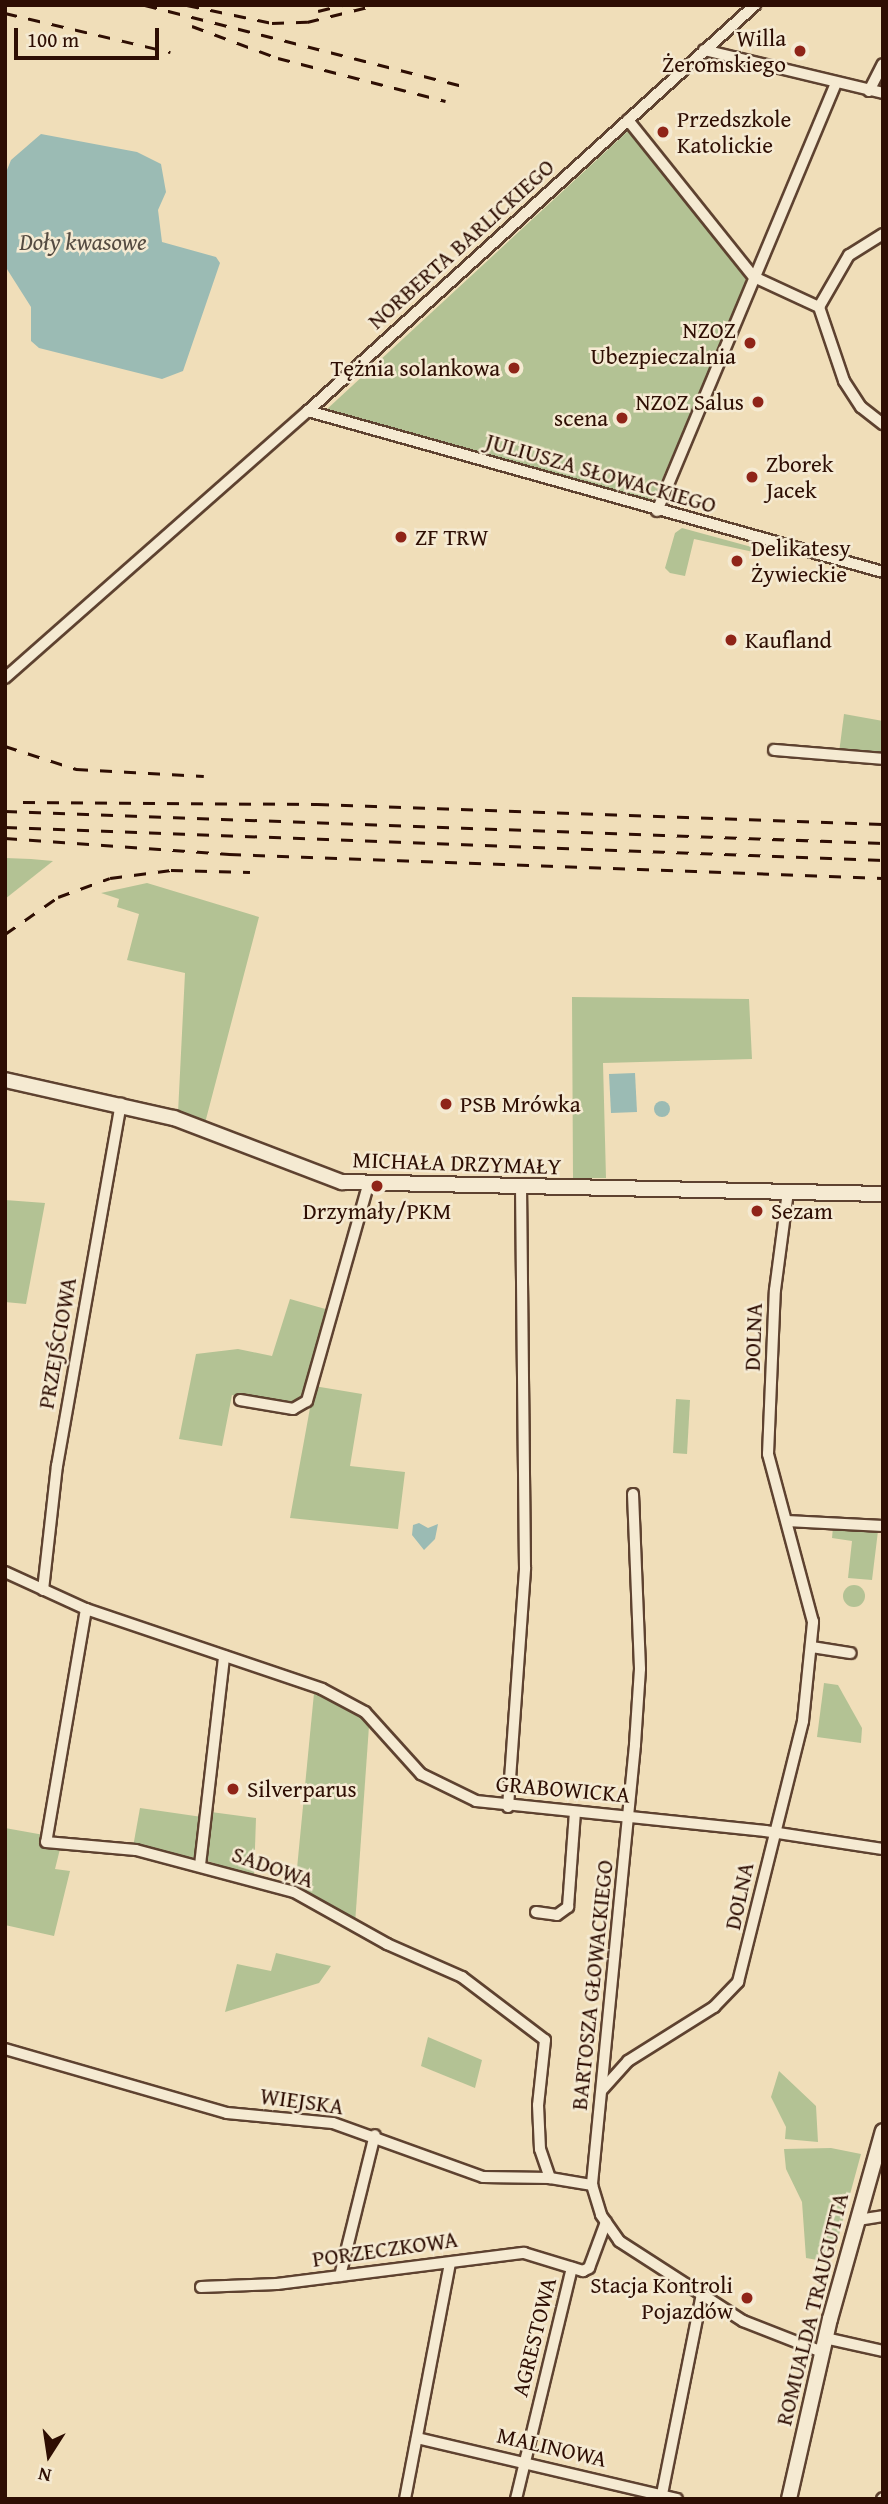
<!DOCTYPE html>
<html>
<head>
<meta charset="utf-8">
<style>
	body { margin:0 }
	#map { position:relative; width:888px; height:2504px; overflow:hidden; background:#f0deb9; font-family:"Gentium Book Plus",serif }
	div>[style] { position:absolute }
	.green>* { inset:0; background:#b3c294 }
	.round { border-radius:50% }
	.water>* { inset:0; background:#9bbbb4 }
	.roads { filter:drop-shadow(2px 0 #5e4230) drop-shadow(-2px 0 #5e4230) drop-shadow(0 2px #5e4230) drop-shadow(0 -2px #5e4230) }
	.street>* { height:10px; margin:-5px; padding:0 5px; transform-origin:5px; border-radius:5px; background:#f5ead2 }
	.secondary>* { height:14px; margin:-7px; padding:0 7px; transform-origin:7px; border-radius:7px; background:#f5ead2 }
	.rail>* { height:2.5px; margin-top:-1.25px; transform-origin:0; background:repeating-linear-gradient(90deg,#2e0e03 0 12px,transparent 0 24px) }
	.dots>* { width:19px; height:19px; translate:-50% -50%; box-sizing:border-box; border:4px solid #f5ead2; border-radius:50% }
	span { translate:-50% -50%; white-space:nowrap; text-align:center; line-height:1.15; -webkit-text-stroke:5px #f5ead2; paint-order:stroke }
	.poi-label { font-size:23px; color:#2e0e03 }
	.right { translate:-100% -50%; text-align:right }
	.left { translate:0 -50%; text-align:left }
	.street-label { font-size:23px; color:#2e0e03 }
	.water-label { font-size:24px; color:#544b41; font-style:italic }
	.frame { position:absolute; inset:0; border:7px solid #2e0e03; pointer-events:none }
	.north { position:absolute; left:14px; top:2420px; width:70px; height:70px; -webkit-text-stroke:5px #f5ead2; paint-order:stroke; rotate:192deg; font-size:19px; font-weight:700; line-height:28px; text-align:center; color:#2e0e03 }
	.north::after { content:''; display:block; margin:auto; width:24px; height:32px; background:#2e0e03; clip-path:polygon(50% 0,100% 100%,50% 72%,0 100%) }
	.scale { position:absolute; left:14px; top:28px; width:145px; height:32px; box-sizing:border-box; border:4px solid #2e0e03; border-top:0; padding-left:9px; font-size:21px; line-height:24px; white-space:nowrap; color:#2e0e03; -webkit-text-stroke:5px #f5ead2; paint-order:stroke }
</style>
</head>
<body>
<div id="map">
	<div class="green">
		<i style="clip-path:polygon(629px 130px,745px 278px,746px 285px,654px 498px,646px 501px,326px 410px)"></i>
		<i style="clip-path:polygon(682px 528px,759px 549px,758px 553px,694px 539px,685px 576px,670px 573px,665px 568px,675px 533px)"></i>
		<i style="clip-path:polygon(844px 714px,883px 721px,883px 756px,839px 753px)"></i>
		<i style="clip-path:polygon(5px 858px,31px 859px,53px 861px,5px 899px)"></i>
		<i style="clip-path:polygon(147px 883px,259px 917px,205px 1123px,178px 1113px,185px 973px,127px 960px,139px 914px,117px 907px,119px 899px,101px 893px)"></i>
		<i style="clip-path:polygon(572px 997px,749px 999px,752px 1059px,603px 1063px,606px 1178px,573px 1178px)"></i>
		<i style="clip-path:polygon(5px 1200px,45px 1203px,26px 1304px,5px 1302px)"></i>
		<i style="clip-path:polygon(290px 1299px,329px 1310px,303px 1398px,291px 1406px,232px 1395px,222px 1446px,179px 1439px,196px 1354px,238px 1349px,272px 1356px)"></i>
		<i style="clip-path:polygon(314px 1386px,362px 1394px,350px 1466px,405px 1472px,398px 1529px,290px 1518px)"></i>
		<i style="clip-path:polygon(676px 1399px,690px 1400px,687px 1454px,673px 1453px)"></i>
		<i style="clip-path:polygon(833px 1527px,878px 1531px,872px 1580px,848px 1578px,852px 1541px,832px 1538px)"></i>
		<i class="round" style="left:843px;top:1585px;width:22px;height:22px"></i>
		<i style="clip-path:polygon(824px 1683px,838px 1685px,862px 1728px,861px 1743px,817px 1737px)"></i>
		<i style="clip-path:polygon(314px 1693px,355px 1712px,369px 1726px,355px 1924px,295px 1889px)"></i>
		<i style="clip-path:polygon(140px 1808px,202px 1817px,197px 1858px,133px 1847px)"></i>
		<i style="clip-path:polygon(211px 1812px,256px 1818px,254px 1877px,205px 1860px)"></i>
		<i style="clip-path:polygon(5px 1828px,44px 1835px,42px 1846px,60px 1849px,55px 1869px,70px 1871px,54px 1936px,5px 1925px)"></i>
		<i style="clip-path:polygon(276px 1953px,331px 1966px,319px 1983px,225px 2012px,237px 1964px,271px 1971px)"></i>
		<i style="clip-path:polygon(428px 2037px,482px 2060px,475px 2088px,421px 2066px)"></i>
		<i style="clip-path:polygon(779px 2071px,816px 2106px,818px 2142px,785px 2139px,786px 2127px,771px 2097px)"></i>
		<i style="clip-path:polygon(831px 2148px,861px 2154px,834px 2253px,828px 2252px,823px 2261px,806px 2258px,802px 2202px,786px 2169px,784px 2149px)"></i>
	</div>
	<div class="water">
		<i style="clip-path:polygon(41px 134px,137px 152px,161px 164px,166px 192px,158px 210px,162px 242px,216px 257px,220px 263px,183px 371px,162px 379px,39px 348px,31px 341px,31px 307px,5px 266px,5px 175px,11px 160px)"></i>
		<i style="clip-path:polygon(635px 1073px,637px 1112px,611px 1113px,609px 1074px)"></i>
		<i class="round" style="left:654px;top:1101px;width:16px;height:16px"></i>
		<i style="clip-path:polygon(419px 1523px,428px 1528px,438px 1524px,435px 1539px,424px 1550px,412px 1535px,413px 1525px)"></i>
	</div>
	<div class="roads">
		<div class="street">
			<i style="left:704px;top:50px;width:184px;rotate:13.5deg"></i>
			<i style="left:869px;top:91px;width:30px;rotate:-63deg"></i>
			<i style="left:628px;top:120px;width:201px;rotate:51.3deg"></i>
			<i style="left:754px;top:277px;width:72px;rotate:24.8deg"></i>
			<i style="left:883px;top:234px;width:40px;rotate:148deg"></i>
			<i style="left:849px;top:255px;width:60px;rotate:120deg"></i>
			<i style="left:819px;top:307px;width:78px;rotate:71.3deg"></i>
			<i style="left:844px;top:381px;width:31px;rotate:57deg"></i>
			<i style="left:861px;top:407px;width:28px;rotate:38deg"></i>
			<i style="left:308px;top:411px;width:597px;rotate:15.64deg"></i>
			<i style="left:657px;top:511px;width:464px;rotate:-67.3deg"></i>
			<i style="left:5px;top:678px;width:404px;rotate:-41.4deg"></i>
			<i style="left:308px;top:411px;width:604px;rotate:-42.25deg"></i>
			<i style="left:774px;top:750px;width:109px;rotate:4.7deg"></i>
			<i style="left:240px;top:1400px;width:54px;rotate:9.6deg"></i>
			<i style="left:293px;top:1409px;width:16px;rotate:-30deg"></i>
			<i style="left:307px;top:1401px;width:224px;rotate:-74.2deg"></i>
			<i style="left:633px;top:1494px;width:175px;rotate:87.7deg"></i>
			<i style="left:640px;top:1669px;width:76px;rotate:93.8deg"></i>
			<i style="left:635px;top:1745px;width:442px;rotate:95.6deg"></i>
			<i style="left:592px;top:2185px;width:31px;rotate:73deg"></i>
			<i style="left:601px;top:2215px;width:32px;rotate:55deg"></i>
			<i style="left:619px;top:2241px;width:148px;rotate:32.8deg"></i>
			<i style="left:743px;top:2321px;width:85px;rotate:21.4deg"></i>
			<i style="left:787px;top:1521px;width:96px;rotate:3deg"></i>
			<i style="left:5px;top:1572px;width:89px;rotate:24.6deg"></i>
			<i style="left:86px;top:1609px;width:249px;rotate:18.7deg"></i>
			<i style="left:322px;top:1689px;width:49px;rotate:28.1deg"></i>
			<i style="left:365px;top:1712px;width:84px;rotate:47.9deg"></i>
			<i style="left:421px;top:1774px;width:61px;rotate:26.1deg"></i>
			<i style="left:476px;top:1801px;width:291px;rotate:5.9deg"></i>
			<i style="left:765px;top:1831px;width:119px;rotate:8.7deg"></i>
			<i style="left:43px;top:1590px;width:125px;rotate:-83.6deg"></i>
			<i style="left:57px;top:1466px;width:368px;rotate:-80deg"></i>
			<i style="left:86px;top:1609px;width:236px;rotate:99.7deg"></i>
			<i style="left:46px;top:1842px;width:90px;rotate:5.1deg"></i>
			<i style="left:136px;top:1850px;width:163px;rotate:14.9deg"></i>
			<i style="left:294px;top:1892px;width:107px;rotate:29.2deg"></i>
			<i style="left:387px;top:1944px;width:82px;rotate:23.7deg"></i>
			<i style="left:462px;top:1977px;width:104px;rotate:37.2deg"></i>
			<i style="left:545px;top:2040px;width:65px;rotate:96.1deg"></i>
			<i style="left:538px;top:2105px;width:44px;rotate:87.4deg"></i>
			<i style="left:540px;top:2149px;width:31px;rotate:71deg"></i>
			<i style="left:812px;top:1647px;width:39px;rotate:9deg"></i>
			<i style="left:508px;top:1807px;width:240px;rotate:-85.9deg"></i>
			<i style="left:525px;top:1568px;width:380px;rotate:-90.6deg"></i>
			<i style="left:200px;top:1865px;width:210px;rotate:-83.4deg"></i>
			<i style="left:536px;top:1912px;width:21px;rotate:8deg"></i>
			<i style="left:557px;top:1915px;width:14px;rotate:-36deg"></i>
			<i style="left:568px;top:1907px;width:95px;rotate:-85.8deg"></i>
			<i style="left:5px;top:2049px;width:231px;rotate:16.1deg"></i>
			<i style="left:227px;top:2113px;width:106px;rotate:5.4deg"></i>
			<i style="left:333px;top:2123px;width:159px;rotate:19.8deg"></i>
			<i style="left:483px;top:2177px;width:67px;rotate:0.9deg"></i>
			<i style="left:550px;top:2178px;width:43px;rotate:9.5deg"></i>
			<i style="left:602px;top:2090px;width:39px;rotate:-48deg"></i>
			<i style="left:628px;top:2061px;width:102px;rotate:-32.1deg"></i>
			<i style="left:714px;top:2007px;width:35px;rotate:-46deg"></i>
			<i style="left:738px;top:1982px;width:269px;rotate:-76deg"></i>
			<i style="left:803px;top:1721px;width:100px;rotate:-84.2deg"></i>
			<i style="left:813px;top:1622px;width:174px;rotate:-105deg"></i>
			<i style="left:768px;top:1454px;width:164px;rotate:-87.6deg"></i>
			<i style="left:775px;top:1290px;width:100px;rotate:-82.5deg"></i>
			<i style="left:858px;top:2220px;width:25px;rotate:-9deg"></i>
			<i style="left:340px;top:2276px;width:145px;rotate:-76.1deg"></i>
			<i style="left:201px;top:2287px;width:76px;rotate:-2.3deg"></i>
			<i style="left:277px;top:2284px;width:249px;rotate:-7.2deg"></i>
			<i style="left:524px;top:2253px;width:62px;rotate:17deg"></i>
			<i style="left:583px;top:2271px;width:7px;rotate:-27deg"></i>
			<i style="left:589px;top:2268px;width:49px;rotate:-69.7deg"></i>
			<i style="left:825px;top:2338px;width:59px;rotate:12.6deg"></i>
			<i style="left:417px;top:2438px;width:267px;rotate:13.2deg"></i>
			<i style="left:405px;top:2499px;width:240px;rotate:-79.2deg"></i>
			<i style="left:516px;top:2499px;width:238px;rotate:-76.4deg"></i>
			<i style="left:661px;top:2499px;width:205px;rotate:-78.7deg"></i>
			<i style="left:882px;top:2499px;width:1px;rotate:-45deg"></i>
		</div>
		<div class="secondary">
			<i style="left:5px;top:1080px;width:173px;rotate:12.7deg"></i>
			<i style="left:174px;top:1118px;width:180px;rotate:20.9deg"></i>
			<i style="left:342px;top:1182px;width:541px;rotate:1.27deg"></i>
			<i style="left:789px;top:2499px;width:185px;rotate:-77.2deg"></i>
			<i style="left:830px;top:2319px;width:195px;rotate:-74.3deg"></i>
		</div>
	</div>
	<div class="rail">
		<i style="left:145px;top:5px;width:331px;rotate:14.3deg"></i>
		<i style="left:187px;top:5px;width:87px;rotate:12deg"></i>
		<i style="left:272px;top:23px;width:35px;rotate:-2deg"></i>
		<i style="left:307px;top:22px;width:71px;rotate:-13.8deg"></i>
		<i style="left:318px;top:11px;width:25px;rotate:-14deg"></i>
		<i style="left:5px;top:13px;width:170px;rotate:13.3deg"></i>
		<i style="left:192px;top:26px;width:92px;rotate:20.4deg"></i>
		<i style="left:278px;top:58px;width:173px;rotate:14.4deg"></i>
		<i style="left:5px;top:746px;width:75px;rotate:17.9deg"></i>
		<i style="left:76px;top:769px;width:128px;rotate:3.1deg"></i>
		<i style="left:23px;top:802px;width:294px;rotate:0.4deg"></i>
		<i style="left:317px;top:804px;width:566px;rotate:2.02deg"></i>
		<i style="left:5px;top:811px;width:879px;rotate:2.09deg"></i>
		<i style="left:5px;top:827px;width:879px;rotate:2.15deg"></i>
		<i style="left:5px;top:838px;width:225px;rotate:4.1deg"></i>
		<i style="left:229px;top:854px;width:654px;rotate:2.1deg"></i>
		<i style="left:5px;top:934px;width:65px;rotate:-34.9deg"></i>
		<i style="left:58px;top:897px;width:55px;rotate:-20.1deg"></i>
		<i style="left:110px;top:878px;width:62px;rotate:-7.5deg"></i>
		<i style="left:171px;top:870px;width:79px;rotate:1.5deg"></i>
	</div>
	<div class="dots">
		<i style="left:800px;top:51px;background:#8f2418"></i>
		<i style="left:663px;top:132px;background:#8f2418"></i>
		<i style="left:750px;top:343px;background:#8f2418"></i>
		<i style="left:514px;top:368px;background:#8f2418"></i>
		<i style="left:758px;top:402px;background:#8f2418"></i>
		<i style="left:622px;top:418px;background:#8f2418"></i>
		<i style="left:752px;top:477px;background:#8f2418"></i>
		<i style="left:401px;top:537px;background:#8f2418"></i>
		<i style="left:737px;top:561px;background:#8f2418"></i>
		<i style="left:731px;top:640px;background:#8f2418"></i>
		<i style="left:446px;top:1104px;background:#8f2418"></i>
		<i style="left:377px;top:1186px;background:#8f2418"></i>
		<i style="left:757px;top:1211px;background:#8f2418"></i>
		<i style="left:233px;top:1789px;background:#8f2418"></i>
		<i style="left:747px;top:2298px;background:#8f2418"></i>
	</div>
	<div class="poi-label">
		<span class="right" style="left:786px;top:51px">Willa<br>Żeromskiego</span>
		<span class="left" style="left:677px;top:132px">Przedszkole<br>Katolickie</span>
		<span class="right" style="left:736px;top:343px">NZOZ<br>Ubezpieczalnia</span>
		<span class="right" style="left:500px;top:368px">Tężnia solankowa</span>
		<span class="right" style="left:744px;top:402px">NZOZ Salus</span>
		<span class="right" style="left:608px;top:418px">scena</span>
		<span class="left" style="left:766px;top:477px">Zborek<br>Jacek</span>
		<span class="left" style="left:415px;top:537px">ZF TRW</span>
		<span class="left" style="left:751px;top:561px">Delikatesy<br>Żywieckie</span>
		<span class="left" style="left:745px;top:640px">Kaufland</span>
		<span class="left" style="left:460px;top:1104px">PSB Mrówka</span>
		<span style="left:377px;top:1211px">Drzymały/PKM</span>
		<span class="left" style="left:771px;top:1211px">Sezam</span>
		<span class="left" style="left:247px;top:1789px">Silverparus</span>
		<span class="right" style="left:733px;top:2298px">Stacja Kontroli<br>Pojazdów</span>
	</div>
	<div class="street-label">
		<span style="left:461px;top:244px;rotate:-42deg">NORBERTA BARLICKIEGO</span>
		<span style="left:601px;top:473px;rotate:16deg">JULIUSZA SŁOWACKIEGO</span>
		<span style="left:457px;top:1163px;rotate:2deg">MICHAŁA DRZYMAŁY</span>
		<span style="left:753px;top:1337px;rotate:-88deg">DOLNA</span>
		<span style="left:57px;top:1343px;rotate:-80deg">PRZEJŚCIOWA</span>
		<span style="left:563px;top:1789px;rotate:5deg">GRABOWICKA</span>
		<span style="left:273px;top:1867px;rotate:19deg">SADOWA</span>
		<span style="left:739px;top:1896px;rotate:-78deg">DOLNA</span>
		<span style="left:592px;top:1985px;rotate:-84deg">BARTOSZA GŁOWACKIEGO</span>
		<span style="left:302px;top:2101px;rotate:8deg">WIEJSKA</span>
		<span style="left:385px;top:2249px;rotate:-8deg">PORZECZKOWA</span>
		<span style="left:812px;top:2309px;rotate:-76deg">ROMUALDA TRAUGUTTA</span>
		<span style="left:534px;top:2337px;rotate:-76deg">AGRESTOWA</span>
		<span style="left:552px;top:2447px;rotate:13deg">MALINOWA</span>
	</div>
	<div class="water-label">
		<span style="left:83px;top:242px">Doły kwasowe</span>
	</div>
	<div class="frame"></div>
	<div class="north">N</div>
	<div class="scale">100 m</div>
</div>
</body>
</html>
